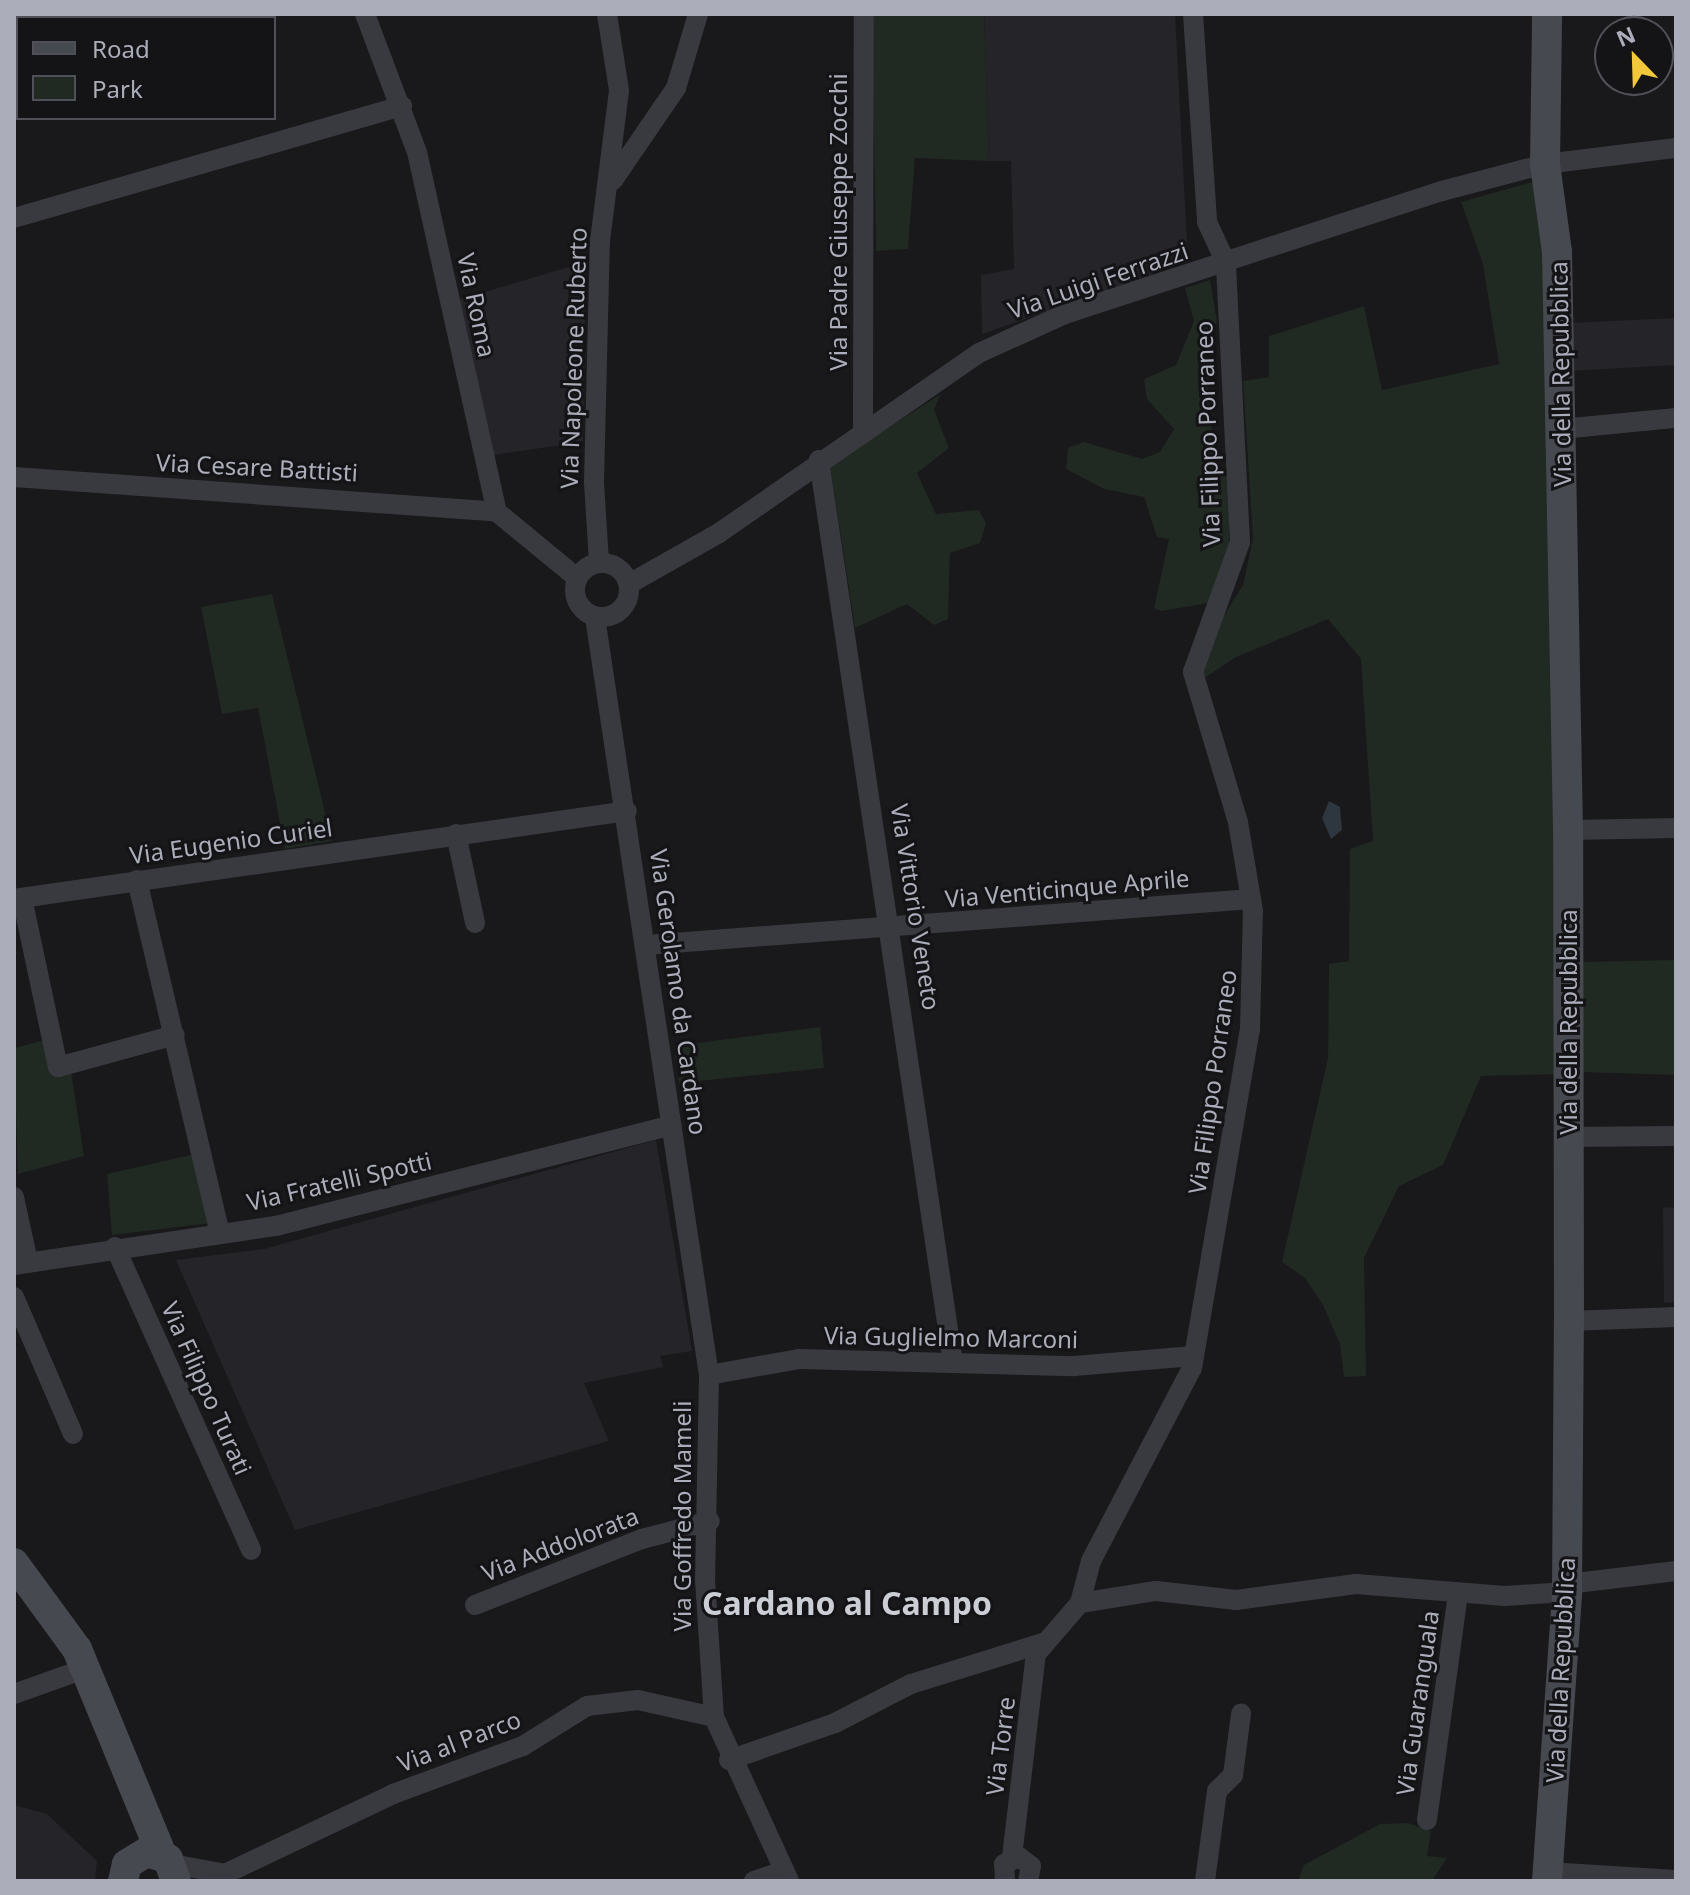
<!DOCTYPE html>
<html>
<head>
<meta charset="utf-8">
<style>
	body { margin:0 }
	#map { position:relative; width:1690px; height:1895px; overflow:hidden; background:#19181b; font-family:"Noto Sans",sans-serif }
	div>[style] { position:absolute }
	.built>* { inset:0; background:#252428 }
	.green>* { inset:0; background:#202922 }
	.water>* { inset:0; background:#2e363f }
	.street>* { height:20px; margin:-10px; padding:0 10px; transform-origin:10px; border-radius:10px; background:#393a40 }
	.street>.ring { margin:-10px; padding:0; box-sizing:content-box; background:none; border:20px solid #393a40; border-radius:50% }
	.secondary>* { height:30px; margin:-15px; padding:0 15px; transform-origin:15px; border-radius:15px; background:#474950 }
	span { translate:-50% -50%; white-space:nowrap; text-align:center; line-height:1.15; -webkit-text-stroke:6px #141316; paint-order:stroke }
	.street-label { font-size:24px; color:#abaeba }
	.district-label { font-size:32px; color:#ccced6; font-weight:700 }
	.frame { position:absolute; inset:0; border:16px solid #abaeba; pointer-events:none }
	.legend { position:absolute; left:16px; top:16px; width:260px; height:104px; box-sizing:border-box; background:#141316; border:2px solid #505158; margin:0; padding:10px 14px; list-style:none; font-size:24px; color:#abaeba }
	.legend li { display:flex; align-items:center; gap:16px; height:40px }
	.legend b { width:40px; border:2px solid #505158 }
	.north { position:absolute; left:1594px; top:16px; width:80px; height:80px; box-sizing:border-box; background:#141316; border:2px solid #505158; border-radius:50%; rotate:337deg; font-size:22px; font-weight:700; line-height:32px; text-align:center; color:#abaeba }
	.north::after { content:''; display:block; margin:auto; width:28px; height:36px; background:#f2c739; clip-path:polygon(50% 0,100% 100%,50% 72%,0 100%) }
</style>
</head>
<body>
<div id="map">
	<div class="built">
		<i style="clip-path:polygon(984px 14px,1175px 14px,1188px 262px,982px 334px,981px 275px,1014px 269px,1011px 161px,989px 161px)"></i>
		<i style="clip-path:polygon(586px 262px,583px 442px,493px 455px,457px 300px)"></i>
		<i style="clip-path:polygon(1676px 318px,1676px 365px,1569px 371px,1566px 323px)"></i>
		<i style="clip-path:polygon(656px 1140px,692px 1351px,660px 1356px,663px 1367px,584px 1383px,609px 1441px,295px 1530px,176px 1260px,264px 1249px)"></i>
		<i style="clip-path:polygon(1663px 1207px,1676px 1208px,1676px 1302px,1664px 1303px)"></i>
		<i style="clip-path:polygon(14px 1805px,47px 1814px,97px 1861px,95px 1881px,14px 1881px)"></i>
	</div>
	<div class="green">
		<i style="clip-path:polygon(872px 14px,984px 14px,989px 161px,915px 158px,908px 249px,876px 251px)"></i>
		<i style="clip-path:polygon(1532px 182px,1543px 193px,1559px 1074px,1481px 1076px,1443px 1165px,1399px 1186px,1364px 1258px,1366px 1376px,1344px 1377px,1340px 1344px,1323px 1305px,1305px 1278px,1282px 1262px,1328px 1058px,1329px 964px,1349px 961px,1350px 849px,1373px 841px,1361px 659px,1328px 619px,1236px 657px,1200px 681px,1214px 631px,1243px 585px,1253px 539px,1243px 381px,1269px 377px,1269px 336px,1364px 306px,1382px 390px,1499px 364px,1483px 264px,1461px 202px)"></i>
		<i style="clip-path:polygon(1210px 280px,1217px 322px,1204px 336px,1216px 480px,1229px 469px,1229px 567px,1209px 603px,1161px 611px,1154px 608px,1169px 539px,1157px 537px,1144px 497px,1104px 489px,1066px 469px,1068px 448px,1084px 442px,1142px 459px,1160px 452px,1174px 429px,1147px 399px,1144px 379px,1176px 365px,1194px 321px,1185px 288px)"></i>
		<i style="clip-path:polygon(941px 394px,934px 409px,949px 448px,917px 473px,936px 514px,979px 510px,986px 523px,980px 543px,950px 553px,948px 619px,934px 625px,907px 604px,855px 628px,830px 465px)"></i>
		<i style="clip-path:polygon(272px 594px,332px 841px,285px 849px,258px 708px,222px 714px,201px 607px)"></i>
		<i style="clip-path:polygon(1676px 960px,1676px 1075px,1580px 1072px,1579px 962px)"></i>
		<i style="clip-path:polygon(820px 1027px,824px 1068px,679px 1083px,674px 1046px)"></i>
		<i style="clip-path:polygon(45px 1040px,71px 1071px,84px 1156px,18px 1174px,14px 1048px)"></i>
		<i style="clip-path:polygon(195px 1154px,211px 1223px,112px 1235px,107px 1174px)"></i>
		<i style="clip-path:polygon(1408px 1823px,1431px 1831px,1427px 1856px,1447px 1858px,1432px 1881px,1298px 1881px,1304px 1865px,1380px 1824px)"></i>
	</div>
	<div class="water">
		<i style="clip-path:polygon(1329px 801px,1340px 807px,1342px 830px,1331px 839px,1322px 818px)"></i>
	</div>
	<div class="street">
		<i style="left:365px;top:14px;width:147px;rotate:69.4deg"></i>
		<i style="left:417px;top:152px;width:369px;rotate:77.5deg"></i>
		<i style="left:497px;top:512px;width:104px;rotate:39.5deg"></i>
		<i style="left:1193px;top:14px;width:208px;rotate:86.1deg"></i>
		<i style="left:1207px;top:222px;width:45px;rotate:65.1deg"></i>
		<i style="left:613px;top:180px;width:112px;rotate:-55.6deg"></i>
		<i style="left:676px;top:88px;width:77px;rotate:-73.4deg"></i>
		<i style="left:14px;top:218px;width:404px;rotate:-16.1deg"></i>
		<i style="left:863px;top:429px;width:415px;rotate:-89.9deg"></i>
		<i style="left:1561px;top:429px;width:116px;rotate:-5.5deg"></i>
		<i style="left:819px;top:460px;width:913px;rotate:81.56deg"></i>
		<i style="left:14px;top:477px;width:484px;rotate:4.1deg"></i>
		<i style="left:599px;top:562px;width:80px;rotate:-93.6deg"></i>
		<i style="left:594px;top:482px;width:241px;rotate:-88.6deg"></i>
		<i style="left:600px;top:241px;width:152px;rotate:-82.8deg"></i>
		<i style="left:619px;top:90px;width:77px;rotate:-99deg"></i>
		<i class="ring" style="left:575px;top:563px;width:34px;height:34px"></i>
		<i style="left:629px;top:584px;width:103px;rotate:-29.5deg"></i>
		<i style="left:719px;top:533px;width:316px;rotate:-34.7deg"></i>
		<i style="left:979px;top:353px;width:94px;rotate:-24.4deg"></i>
		<i style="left:1065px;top:314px;width:397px;rotate:-18.1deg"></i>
		<i style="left:1442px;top:191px;width:106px;rotate:-14.7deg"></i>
		<i style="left:1545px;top:164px;width:132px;rotate:-7deg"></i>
		<i style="left:595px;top:617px;width:767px;rotate:81.45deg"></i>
		<i style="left:709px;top:1375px;width:204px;rotate:91.1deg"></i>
		<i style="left:705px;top:1579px;width:138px;rotate:86.3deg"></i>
		<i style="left:714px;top:1717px;width:180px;rotate:65.4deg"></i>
		<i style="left:1568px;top:830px;width:108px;rotate:-1.1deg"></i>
		<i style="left:456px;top:834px;width:91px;rotate:77.9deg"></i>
		<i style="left:137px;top:880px;width:363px;rotate:76.8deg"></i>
		<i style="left:22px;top:898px;width:173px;rotate:78deg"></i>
		<i style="left:58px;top:1067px;width:121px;rotate:-15.3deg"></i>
		<i style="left:14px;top:899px;width:619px;rotate:-8.17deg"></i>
		<i style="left:647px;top:945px;width:606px;rotate:-4.36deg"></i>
		<i style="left:1568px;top:1137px;width:108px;rotate:-0.5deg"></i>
		<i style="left:14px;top:1197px;width:66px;rotate:77.8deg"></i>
		<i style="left:115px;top:1247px;width:332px;rotate:65.8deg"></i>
		<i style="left:14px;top:1265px;width:265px;rotate:-8.5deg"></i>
		<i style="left:276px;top:1226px;width:408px;rotate:-14.3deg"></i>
		<i style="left:14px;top:1297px;width:149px;rotate:66.7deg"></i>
		<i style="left:1569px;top:1321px;width:107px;rotate:-2.1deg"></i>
		<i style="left:709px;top:1375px;width:91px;rotate:-10.1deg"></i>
		<i style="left:799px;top:1359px;width:275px;rotate:1.5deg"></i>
		<i style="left:1074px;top:1366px;width:120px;rotate:-4.8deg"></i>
		<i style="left:1567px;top:1584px;width:110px;rotate:-6.8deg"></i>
		<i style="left:1080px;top:1603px;width:77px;rotate:-9deg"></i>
		<i style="left:1156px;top:1591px;width:81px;rotate:6.4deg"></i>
		<i style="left:1236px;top:1600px;width:121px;rotate:-7.6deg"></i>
		<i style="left:1356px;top:1584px;width:149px;rotate:4.6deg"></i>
		<i style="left:1505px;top:1596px;width:62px;rotate:-3.7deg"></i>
		<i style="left:475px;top:1605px;width:180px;rotate:-21.6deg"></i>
		<i style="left:642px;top:1539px;width:70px;rotate:-14.8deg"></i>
		<i style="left:14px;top:1694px;width:77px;rotate:-19.6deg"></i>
		<i style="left:729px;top:1760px;width:112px;rotate:-19.2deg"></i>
		<i style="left:835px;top:1723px;width:85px;rotate:-27.2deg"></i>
		<i style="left:911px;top:1684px;width:138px;rotate:-17.3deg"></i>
		<i style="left:1427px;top:1820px;width:229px;rotate:-82.2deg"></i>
		<i style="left:1012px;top:1857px;width:204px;rotate:-83.3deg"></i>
		<i style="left:1036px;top:1654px;width:67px;rotate:-49.2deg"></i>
		<i style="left:1080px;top:1603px;width:43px;rotate:-75.3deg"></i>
		<i style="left:1091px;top:1561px;width:218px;rotate:-62.4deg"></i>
		<i style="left:1192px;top:1368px;width:343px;rotate:-80.3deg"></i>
		<i style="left:1250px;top:1030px;width:119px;rotate:-88.6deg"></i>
		<i style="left:1253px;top:911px;width:90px;rotate:-99.6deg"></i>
		<i style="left:1238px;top:822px;width:157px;rotate:-106.7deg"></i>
		<i style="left:1193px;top:672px;width:138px;rotate:-70.1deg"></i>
		<i style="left:1240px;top:542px;width:279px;rotate:-92.9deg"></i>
		<i style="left:172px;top:1864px;width:55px;rotate:10.5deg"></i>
		<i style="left:1548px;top:1872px;width:128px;rotate:3.6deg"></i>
		<i style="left:210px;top:1881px;width:203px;rotate:-25.4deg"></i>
		<i style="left:393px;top:1794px;width:139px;rotate:-20.3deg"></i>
		<i style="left:523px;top:1746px;width:75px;rotate:-32deg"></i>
		<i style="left:587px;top:1706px;width:51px;rotate:-6.7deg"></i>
		<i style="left:638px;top:1700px;width:78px;rotate:12.6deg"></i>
		<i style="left:754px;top:1881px;width:31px;rotate:-19deg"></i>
		<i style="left:1005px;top:1881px;width:17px;rotate:-93deg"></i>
		<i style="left:1004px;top:1864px;width:17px;rotate:-25deg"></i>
		<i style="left:1019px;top:1857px;width:15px;rotate:37deg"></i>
		<i style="left:1031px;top:1866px;width:15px;rotate:101deg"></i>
		<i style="left:1205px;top:1881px;width:91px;rotate:-82.4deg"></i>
		<i style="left:1217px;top:1791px;width:23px;rotate:-45deg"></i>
		<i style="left:1233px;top:1775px;width:62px;rotate:-82.5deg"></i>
	</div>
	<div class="secondary">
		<i style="left:14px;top:1563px;width:107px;rotate:53.8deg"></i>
		<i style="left:77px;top:1649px;width:223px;rotate:67.6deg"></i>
		<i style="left:123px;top:1881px;width:17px;rotate:-77deg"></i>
		<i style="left:127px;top:1864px;width:23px;rotate:-31deg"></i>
		<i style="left:147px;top:1852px;width:22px;rotate:18deg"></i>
		<i style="left:168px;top:1859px;width:23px;rotate:70deg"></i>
		<i style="left:1547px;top:1881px;width:290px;rotate:-86deg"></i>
		<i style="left:1567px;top:1592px;width:271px;rotate:-89.6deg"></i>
		<i style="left:1569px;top:1321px;width:491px;rotate:-90.1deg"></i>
		<i style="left:1568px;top:830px;width:578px;rotate:-91.09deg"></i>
		<i style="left:1557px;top:252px;width:89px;rotate:-97.8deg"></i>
		<i style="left:1545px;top:164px;width:150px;rotate:-89.2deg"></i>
	</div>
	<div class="street-label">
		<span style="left:838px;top:222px;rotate:-90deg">Via Padre Giuseppe Zocchi</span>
		<span style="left:1098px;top:280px;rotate:-19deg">Via Luigi Ferrazzi</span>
		<span style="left:477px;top:305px;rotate:78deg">Via Roma</span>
		<span style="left:573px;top:358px;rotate:-88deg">Via Napoleone Ruberto</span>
		<span style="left:1560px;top:374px;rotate:-91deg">Via della Repubblica</span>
		<span style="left:1207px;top:434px;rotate:-92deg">Via Filippo Porraneo</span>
		<span style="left:257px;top:467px;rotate:3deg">Via Cesare Battisti</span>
		<span style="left:231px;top:841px;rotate:-8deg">Via Eugenio Curiel</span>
		<span style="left:1067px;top:888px;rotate:-5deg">Via Venticinque Aprile</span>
		<span style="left:916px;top:907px;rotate:81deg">Via Vittorio Veneto</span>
		<span style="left:679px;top:992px;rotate:82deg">Via Gerolamo da Cardano</span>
		<span style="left:1568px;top:1022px;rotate:-90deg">Via della Repubblica</span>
		<span style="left:1212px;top:1082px;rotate:-82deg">Via Filippo Porraneo</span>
		<span style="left:339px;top:1181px;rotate:-13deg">Via Fratelli Spotti</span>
		<span style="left:951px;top:1337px;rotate:1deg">Via Guglielmo Marconi</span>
		<span style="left:207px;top:1388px;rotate:66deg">Via Filippo Turati</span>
		<span style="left:682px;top:1516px;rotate:-90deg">Via Goffredo Mameli</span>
		<span style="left:560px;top:1544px;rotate:-21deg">Via Addolorata</span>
		<span style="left:1560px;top:1670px;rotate:-87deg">Via della Repubblica</span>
		<span style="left:1417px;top:1703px;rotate:-82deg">Via Guaranguala</span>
		<span style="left:459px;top:1741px;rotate:-21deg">Via al Parco</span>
		<span style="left:1000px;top:1746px;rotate:-83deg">Via Torre</span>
	</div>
	<div class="district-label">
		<span style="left:847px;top:1603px">Cardano al Campo</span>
	</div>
	<div class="frame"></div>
	<ul class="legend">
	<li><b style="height:10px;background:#474950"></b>Road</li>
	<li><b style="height:22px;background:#202922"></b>Park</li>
	</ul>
	<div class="north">N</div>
</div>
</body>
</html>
